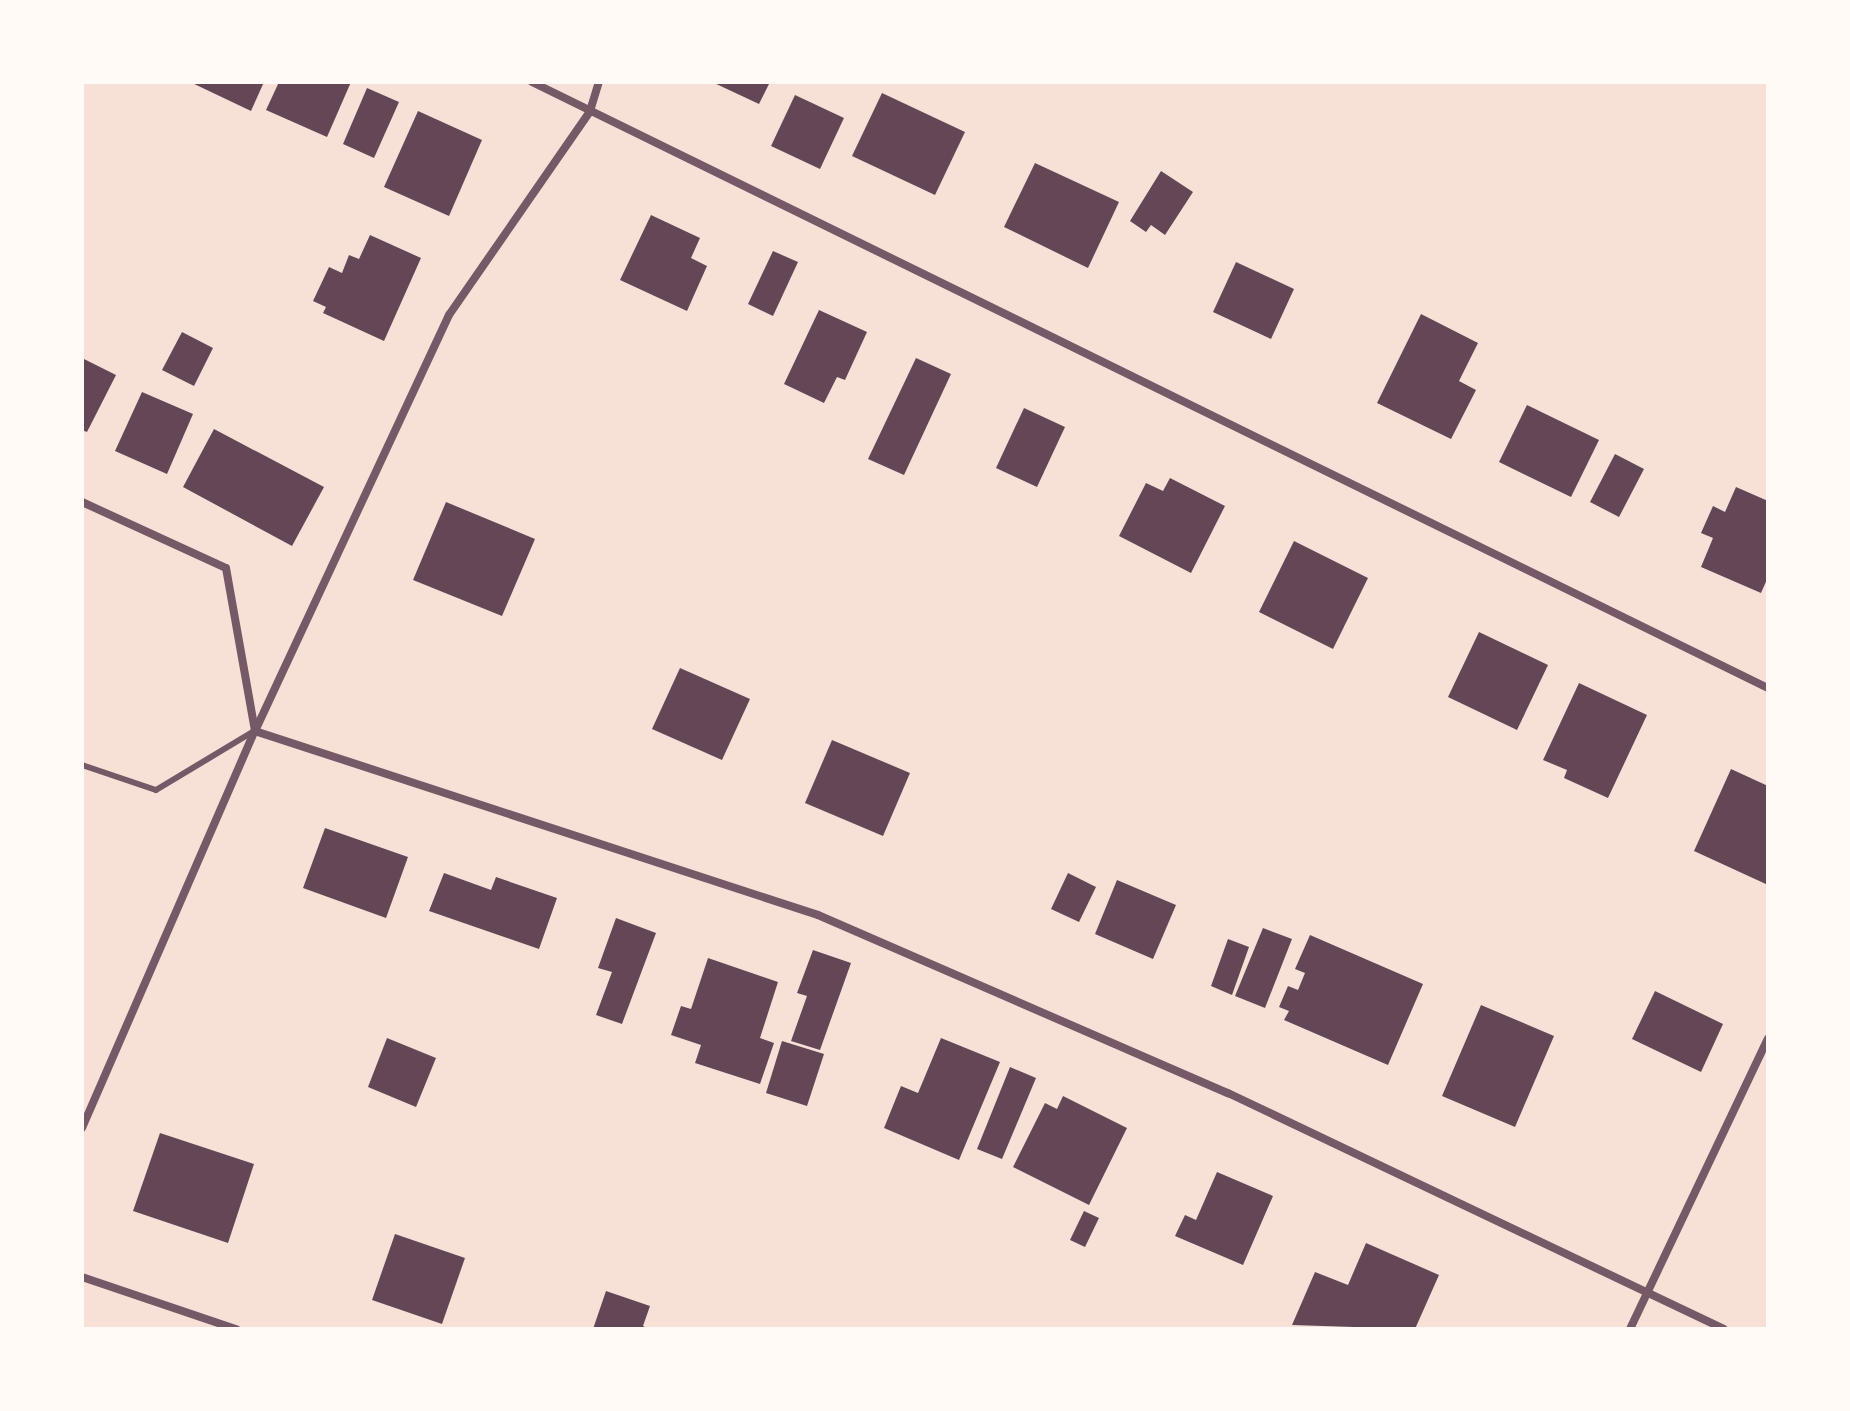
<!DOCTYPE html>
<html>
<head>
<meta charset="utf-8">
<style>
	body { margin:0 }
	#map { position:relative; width:1850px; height:1411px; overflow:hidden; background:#f7e1d7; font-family:Barlow,sans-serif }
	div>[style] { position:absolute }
	.building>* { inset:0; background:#644757 }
	.service>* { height:6px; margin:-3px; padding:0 3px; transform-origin:3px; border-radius:3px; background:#755966 }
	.minor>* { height:8px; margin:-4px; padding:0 4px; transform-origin:4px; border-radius:4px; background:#755966 }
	span { translate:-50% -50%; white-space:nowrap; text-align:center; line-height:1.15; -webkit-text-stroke:8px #fffaf5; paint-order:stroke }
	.frame { position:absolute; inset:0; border:84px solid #fffaf5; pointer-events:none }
</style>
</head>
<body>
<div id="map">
	<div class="building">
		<i style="clip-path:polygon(190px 82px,264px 82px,251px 111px)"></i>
		<i style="clip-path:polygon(279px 82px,351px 82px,327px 137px,266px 110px)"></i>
		<i style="clip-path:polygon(712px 82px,770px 82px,759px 104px)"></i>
		<i style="clip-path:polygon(367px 88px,399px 102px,374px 158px,343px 144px)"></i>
		<i style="clip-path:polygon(882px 93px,965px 132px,935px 195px,852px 156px)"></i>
		<i style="clip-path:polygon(795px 95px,844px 118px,820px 169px,771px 146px)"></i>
		<i style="clip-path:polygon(418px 111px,482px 140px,449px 216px,384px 187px)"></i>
		<i style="clip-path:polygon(1035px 163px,1119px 202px,1088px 268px,1004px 227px)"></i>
		<i style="clip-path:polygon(1161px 171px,1193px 192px,1165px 235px,1151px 225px,1146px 232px,1130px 221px)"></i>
		<i style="clip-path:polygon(651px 215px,700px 238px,691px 258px,707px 266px,687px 311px,620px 280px)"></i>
		<i style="clip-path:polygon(370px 235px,421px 258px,384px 341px,323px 313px,326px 307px,313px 301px,329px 267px,342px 273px,349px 255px,359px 259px)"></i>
		<i style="clip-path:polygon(773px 251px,798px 262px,773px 316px,748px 304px)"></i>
		<i style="clip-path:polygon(1236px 262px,1294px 289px,1271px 339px,1213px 312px)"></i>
		<i style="clip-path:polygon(819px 310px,867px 332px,845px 380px,837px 377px,824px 403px,784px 384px)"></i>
		<i style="clip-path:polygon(1421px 314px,1478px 343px,1459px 381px,1476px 390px,1451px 439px,1377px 403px)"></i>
		<i style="clip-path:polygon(182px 332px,213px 348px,194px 386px,162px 370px)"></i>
		<i style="clip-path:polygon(82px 358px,116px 375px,87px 432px,82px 430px)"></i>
		<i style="clip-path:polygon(916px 358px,951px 374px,904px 475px,868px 459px)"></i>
		<i style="clip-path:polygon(142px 392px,193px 414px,167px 474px,115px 451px)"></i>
		<i style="clip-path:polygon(1527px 405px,1599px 440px,1571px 497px,1499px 462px)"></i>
		<i style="clip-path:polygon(1024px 408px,1065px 427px,1037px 487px,996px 468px)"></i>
		<i style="clip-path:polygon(214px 429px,324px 487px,292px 546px,183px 487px)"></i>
		<i style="clip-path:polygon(1615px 454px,1644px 469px,1619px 517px,1590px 502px)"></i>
		<i style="clip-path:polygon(1170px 478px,1225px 506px,1191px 573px,1119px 536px,1146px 483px,1163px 491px)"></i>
		<i style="clip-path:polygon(1736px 487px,1768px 501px,1768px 577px,1761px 593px,1701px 567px,1713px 538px,1701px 533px,1713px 506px,1725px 512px)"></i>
		<i style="clip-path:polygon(446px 502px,535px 539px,502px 616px,413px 580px)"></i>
		<i style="clip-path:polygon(1294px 541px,1368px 578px,1333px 649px,1259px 612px)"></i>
		<i style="clip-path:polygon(1479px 632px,1548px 665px,1517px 730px,1448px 697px)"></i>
		<i style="clip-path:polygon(680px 668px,750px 699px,722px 760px,652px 729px)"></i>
		<i style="clip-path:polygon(1579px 683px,1647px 715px,1608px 798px,1564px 778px,1567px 770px,1543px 760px)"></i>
		<i style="clip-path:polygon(832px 740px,910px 773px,883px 836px,805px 803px)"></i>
		<i style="clip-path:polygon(1731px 769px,1768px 786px,1768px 885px,1694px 851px)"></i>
		<i style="clip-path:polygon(325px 828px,408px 857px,386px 918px,303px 888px)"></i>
		<i style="clip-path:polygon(444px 873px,491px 890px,496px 877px,557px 898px,539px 949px,429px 911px)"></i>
		<i style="clip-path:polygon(1068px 873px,1096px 887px,1079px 922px,1051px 909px)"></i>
		<i style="clip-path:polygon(1117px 880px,1176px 905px,1153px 959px,1095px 934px)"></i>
		<i style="clip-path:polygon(616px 918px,656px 933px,622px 1024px,596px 1015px,612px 972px,598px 968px)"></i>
		<i style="clip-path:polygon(1263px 928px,1292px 939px,1265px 1008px,1235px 996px)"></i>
		<i style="clip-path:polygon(1310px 935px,1423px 984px,1388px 1065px,1284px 1020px,1289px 1011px,1279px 1007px,1288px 986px,1298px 990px,1305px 973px,1295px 969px)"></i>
		<i style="clip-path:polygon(1228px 939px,1249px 947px,1232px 995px,1211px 986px)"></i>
		<i style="clip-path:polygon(813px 950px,851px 963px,820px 1050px,791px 1041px,807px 996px,797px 993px)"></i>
		<i style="clip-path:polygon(708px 958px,778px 982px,760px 1038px,774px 1043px,760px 1084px,695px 1063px,701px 1045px,671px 1035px,681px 1006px,691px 1009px)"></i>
		<i style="clip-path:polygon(1655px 991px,1723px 1024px,1701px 1072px,1632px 1039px)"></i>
		<i style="clip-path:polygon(1481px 1005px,1554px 1036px,1515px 1127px,1442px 1096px)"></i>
		<i style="clip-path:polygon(387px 1038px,436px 1058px,416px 1107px,368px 1087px)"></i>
		<i style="clip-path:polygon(941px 1038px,1000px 1062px,959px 1160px,884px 1128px,901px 1086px,918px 1093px)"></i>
		<i style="clip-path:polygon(782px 1041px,824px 1054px,807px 1106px,766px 1093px)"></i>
		<i style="clip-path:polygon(1010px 1067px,1036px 1078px,1002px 1159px,977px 1149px)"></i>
		<i style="clip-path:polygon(1063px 1096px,1127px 1128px,1089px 1205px,1013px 1167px,1045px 1103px,1057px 1109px)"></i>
		<i style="clip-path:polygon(160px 1133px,254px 1164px,228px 1243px,133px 1211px)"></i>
		<i style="clip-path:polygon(1217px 1172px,1273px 1196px,1243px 1265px,1175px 1236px,1185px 1215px,1196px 1220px)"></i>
		<i style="clip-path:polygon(1084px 1211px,1099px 1218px,1085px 1247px,1070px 1240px)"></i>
		<i style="clip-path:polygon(395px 1234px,465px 1258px,442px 1324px,372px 1300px)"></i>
		<i style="clip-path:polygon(1366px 1243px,1439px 1275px,1415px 1329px,1292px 1325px,1315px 1272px,1348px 1285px)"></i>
		<i style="clip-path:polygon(606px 1291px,650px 1306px,643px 1326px,649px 1329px,593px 1329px)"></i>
	</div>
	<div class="service">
		<i style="left:82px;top:765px;width:78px;rotate:18.7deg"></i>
		<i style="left:156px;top:790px;width:114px;rotate:-31deg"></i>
	</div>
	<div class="minor">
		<i style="left:532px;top:82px;width:1377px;rotate:26.12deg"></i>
		<i style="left:82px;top:502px;width:158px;rotate:24.6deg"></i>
		<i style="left:226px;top:568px;width:166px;rotate:79.9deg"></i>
		<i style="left:255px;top:731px;width:592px;rotate:18.1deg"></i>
		<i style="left:818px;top:915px;width:447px;rotate:23.5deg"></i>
		<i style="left:1228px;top:1093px;width:549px;rotate:25.45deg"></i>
		<i style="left:82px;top:1128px;width:433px;rotate:-66.5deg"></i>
		<i style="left:255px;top:731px;width:459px;rotate:-65deg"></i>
		<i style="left:449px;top:315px;width:248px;rotate:-55.3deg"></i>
		<i style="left:590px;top:111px;width:30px;rotate:-73deg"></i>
		<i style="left:82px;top:1277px;width:163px;rotate:18.7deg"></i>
		<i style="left:1630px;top:1329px;width:321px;rotate:-64.6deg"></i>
	</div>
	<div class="frame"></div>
</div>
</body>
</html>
